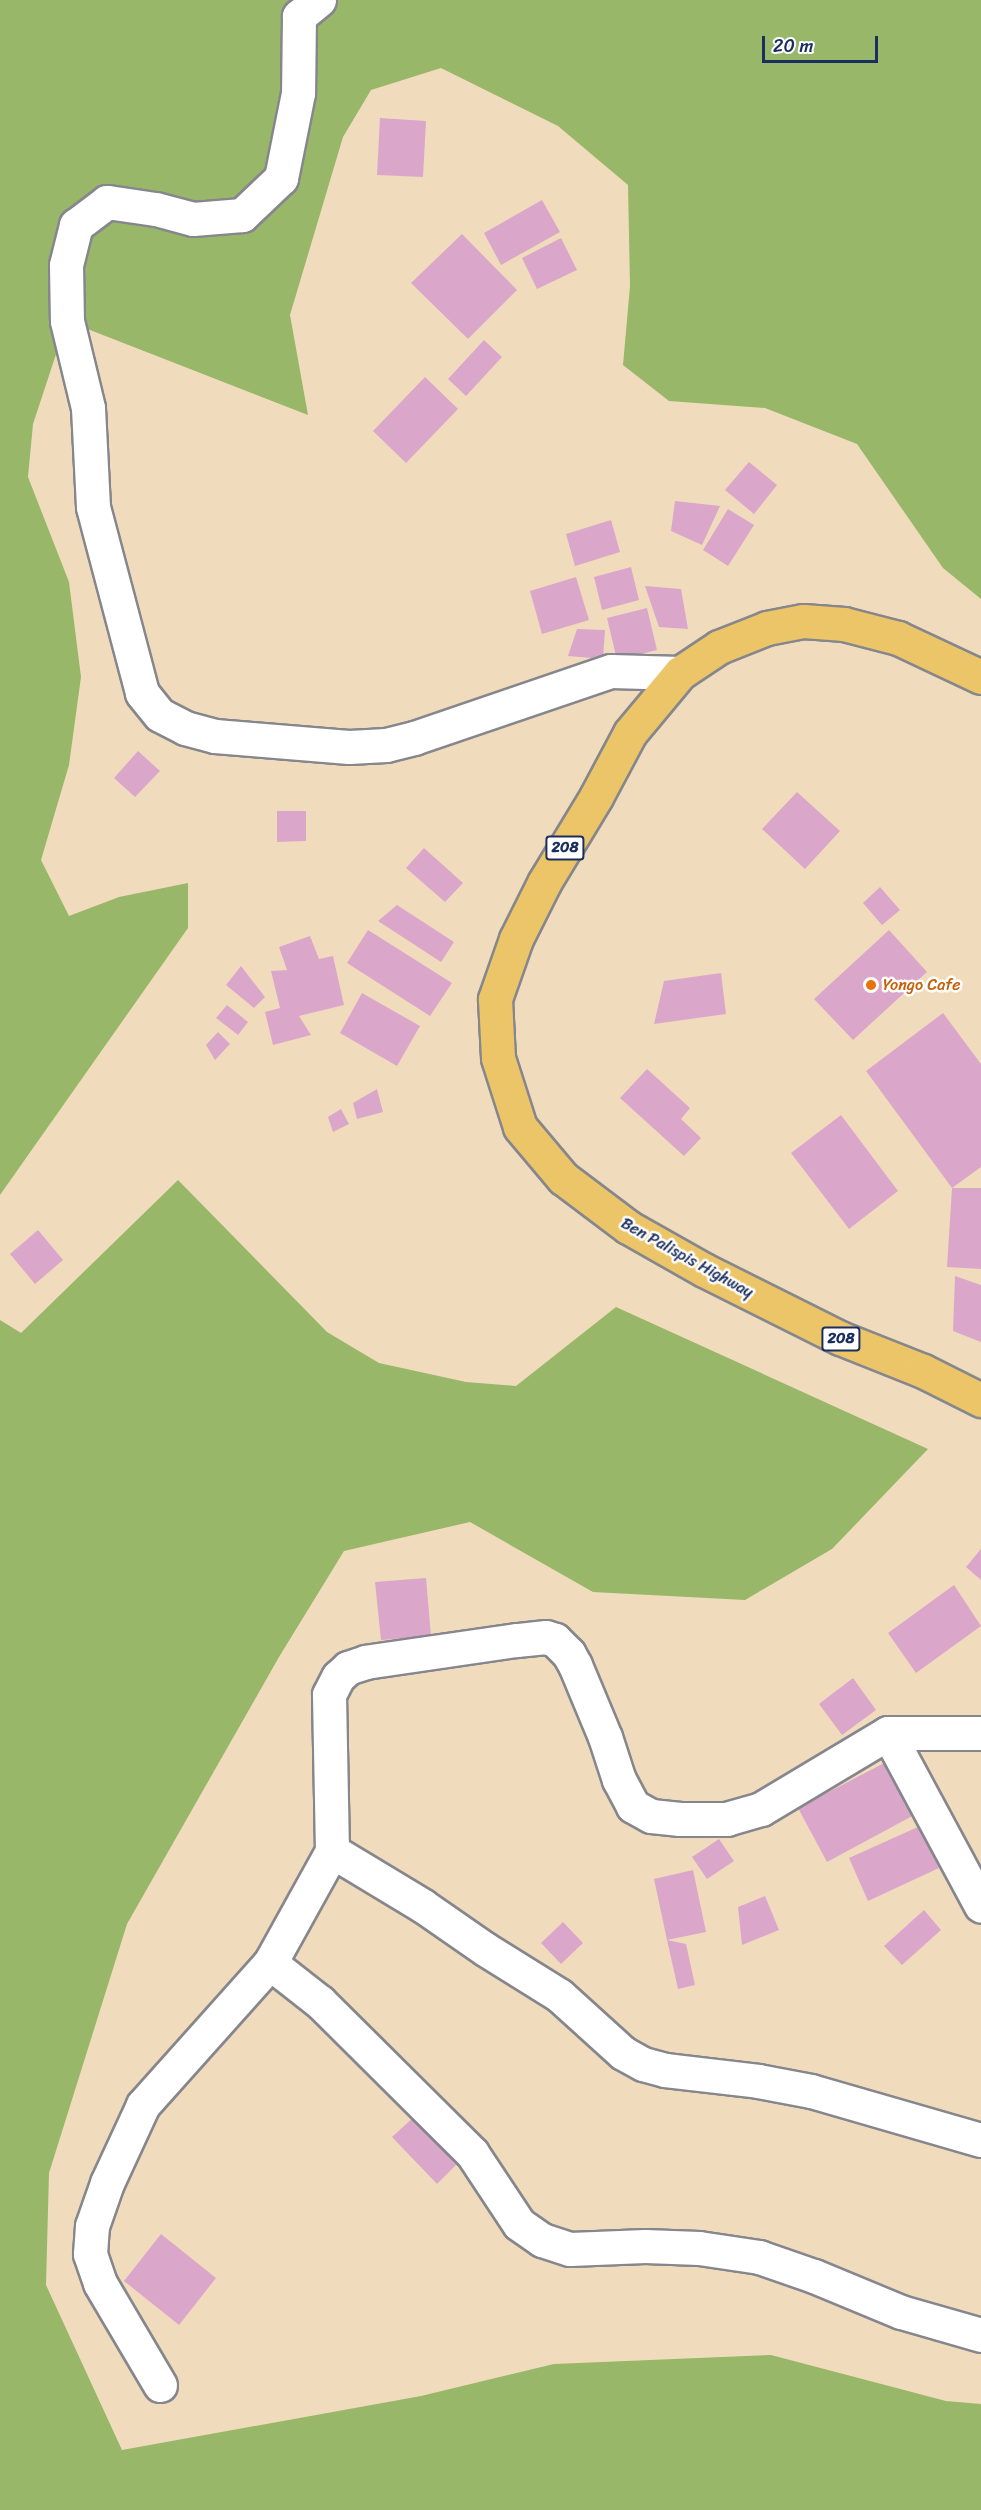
<!DOCTYPE html>
<html>
<head>
<meta charset="utf-8">
<style>
	body { margin:0 }
	#map { position:relative; width:981px; height:2510px; overflow:hidden; background:#f0dcbc; font-family:Sriracha,sans-serif }
	div>[style] { position:absolute }
	.forest>* { inset:0; background:#98b769 }
	.building>* { inset:0; background:#daa7cb }
	.roads { filter:drop-shadow(2px 0 #86868d) drop-shadow(-2px 0 #86868d) drop-shadow(0 2px #86868d) drop-shadow(0 -2px #86868d) }
	.minor>* { height:33px; margin:-16.5px; padding:0 16.5px; transform-origin:16.5px; border-radius:16.5px; background:#fff }
	.major>* { height:33px; margin:-16.5px; padding:0 16.5px; transform-origin:16.5px; border-radius:16.5px; background:#edc569 }
	.dots>* { width:16px; height:16px; translate:-50% -50%; box-sizing:border-box; border:3px solid #fff; border-radius:50% }
	span { translate:-50% -50%; white-space:nowrap; text-align:center; line-height:1.15; -webkit-text-stroke:5px #fff; paint-order:stroke }
	.shield-label span { padding:2px 4px; background:#fff; border:2px solid; border-radius:4px; -webkit-text-stroke-width:0 }
	.shield-label { font-size:15px; color:#1b2f5e; font-weight:700 }
	.food-label { font-size:16px; color:#c56008 }
	.left { translate:0 -50%; text-align:left }
	.street-label { font-size:16px; color:#1b2f5e }
	.scale { position:absolute; left:762px; top:36px; width:116px; height:27px; box-sizing:border-box; border:3px solid #1b2f5e; border-top:0; padding-left:8px; font-size:18px; line-height:21px; white-space:nowrap; color:#1b2f5e; -webkit-text-stroke:4px #fff; paint-order:stroke }
</style>
</head>
<body>
<div id="map">
	<div class="forest">
		<i style="clip-path:polygon(0 0,981px 0,981px 599px,943px 568px,857px 444px,765px 408px,669px 401px,623px 365px,630px 286px,628px 185px,558px 126px,441px 68px,371px 90px,343px 137px,290px 315px,308px 415px,67px 321px,33px 424px,28px 477px,69px 582px,81px 677px,69px 765px,41px 860px,69px 916px,119px 897px,188px 883px,188px 928px,0 1195px)"></i>
		<i style="clip-path:polygon(178px 1180px,327px 1332px,379px 1363px,466px 1382px,516px 1386px,616px 1307px,928px 1449px,832px 1549px,745px 1600px,593px 1592px,470px 1522px,344px 1551px,279px 1657px,127px 1924px,49px 2173px,46px 2285px,122px 2450px,421px 2396px,554px 2364px,771px 2355px,946px 2401px,981px 2404px,981px 2510px,0 2510px,0 1320px,21px 1333px)"></i>
	</div>
	<div class="building">
		<i style="clip-path:polygon(380px 118px,426px 121px,423px 177px,377px 175px)"></i>
		<i style="clip-path:polygon(542px 200px,560px 232px,501px 265px,484px 233px)"></i>
		<i style="clip-path:polygon(462px 234px,517px 290px,468px 339px,411px 283px)"></i>
		<i style="clip-path:polygon(561px 238px,577px 270px,537px 289px,522px 258px)"></i>
		<i style="clip-path:polygon(484px 340px,502px 357px,466px 396px,448px 379px)"></i>
		<i style="clip-path:polygon(425px 377px,458px 409px,406px 463px,373px 431px)"></i>
		<i style="clip-path:polygon(749px 462px,777px 485px,754px 514px,725px 490px)"></i>
		<i style="clip-path:polygon(675px 501px,720px 506px,702px 545px,671px 531px)"></i>
		<i style="clip-path:polygon(728px 509px,754px 525px,728px 566px,703px 550px)"></i>
		<i style="clip-path:polygon(611px 520px,620px 552px,575px 566px,566px 534px)"></i>
		<i style="clip-path:polygon(631px 567px,639px 600px,602px 610px,594px 577px)"></i>
		<i style="clip-path:polygon(576px 577px,589px 620px,542px 634px,530px 591px)"></i>
		<i style="clip-path:polygon(645px 586px,681px 589px,688px 629px,659px 627px)"></i>
		<i style="clip-path:polygon(647px 608px,657px 650px,617px 660px,607px 618px)"></i>
		<i style="clip-path:polygon(577px 629px,605px 630px,603px 659px,568px 656px)"></i>
		<i style="clip-path:polygon(138px 751px,160px 771px,135px 797px,114px 778px)"></i>
		<i style="clip-path:polygon(797px 792px,840px 831px,805px 869px,762px 829px)"></i>
		<i style="clip-path:polygon(277px 811px,306px 811px,306px 841px,277px 842px)"></i>
		<i style="clip-path:polygon(424px 848px,463px 883px,445px 902px,406px 868px)"></i>
		<i style="clip-path:polygon(880px 887px,900px 910px,882px 925px,863px 903px)"></i>
		<i style="clip-path:polygon(397px 905px,454px 942px,441px 962px,378px 921px)"></i>
		<i style="clip-path:polygon(368px 930px,452px 983px,430px 1016px,347px 963px)"></i>
		<i style="clip-path:polygon(889px 930px,927px 972px,853px 1040px,814px 999px)"></i>
		<i style="clip-path:polygon(310px 936px,319px 959px,333px 956px,344px 1005px,299px 1016px,311px 1035px,273px 1045px,265px 1012px,280px 1008px,271px 971px,287px 970px,279px 947px)"></i>
		<i style="clip-path:polygon(241px 966px,265px 997px,254px 1008px,226px 985px)"></i>
		<i style="clip-path:polygon(721px 973px,726px 1014px,654px 1024px,664px 981px)"></i>
		<i style="clip-path:polygon(362px 993px,420px 1026px,397px 1066px,340px 1033px)"></i>
		<i style="clip-path:polygon(227px 1005px,248px 1022px,238px 1035px,216px 1018px)"></i>
		<i style="clip-path:polygon(943px 1013px,981px 1064px,981px 1167px,952px 1188px,866px 1071px)"></i>
		<i style="clip-path:polygon(218px 1032px,230px 1044px,215px 1060px,206px 1045px)"></i>
		<i style="clip-path:polygon(647px 1069px,690px 1108px,681px 1119px,701px 1138px,684px 1156px,620px 1098px)"></i>
		<i style="clip-path:polygon(377px 1089px,383px 1112px,357px 1119px,353px 1103px)"></i>
		<i style="clip-path:polygon(341px 1109px,349px 1124px,333px 1132px,328px 1117px)"></i>
		<i style="clip-path:polygon(841px 1115px,898px 1191px,849px 1229px,791px 1153px)"></i>
		<i style="clip-path:polygon(952px 1188px,981px 1188px,981px 1269px,947px 1267px)"></i>
		<i style="clip-path:polygon(38px 1230px,63px 1260px,35px 1284px,10px 1254px)"></i>
		<i style="clip-path:polygon(955px 1276px,981px 1285px,981px 1342px,953px 1331px)"></i>
		<i style="clip-path:polygon(981px 1549px,981px 1580px,966px 1567px)"></i>
		<i style="clip-path:polygon(426px 1578px,431px 1636px,381px 1640px,375px 1582px)"></i>
		<i style="clip-path:polygon(954px 1585px,981px 1626px,916px 1673px,888px 1633px)"></i>
		<i style="clip-path:polygon(853px 1678px,876px 1710px,842px 1735px,819px 1704px)"></i>
		<i style="clip-path:polygon(888px 1761px,916px 1814px,827px 1862px,798px 1808px)"></i>
		<i style="clip-path:polygon(920px 1826px,939px 1868px,868px 1901px,849px 1858px)"></i>
		<i style="clip-path:polygon(719px 1839px,734px 1861px,707px 1879px,692px 1857px)"></i>
		<i style="clip-path:polygon(693px 1870px,706px 1932px,667px 1940px,654px 1879px)"></i>
		<i style="clip-path:polygon(765px 1896px,779px 1930px,742px 1945px,738px 1907px)"></i>
		<i style="clip-path:polygon(924px 1910px,941px 1930px,902px 1965px,884px 1946px)"></i>
		<i style="clip-path:polygon(563px 1922px,583px 1943px,561px 1964px,541px 1943px)"></i>
		<i style="clip-path:polygon(667px 1940px,686px 1944px,695px 1985px,678px 1989px)"></i>
		<i style="clip-path:polygon(417px 2114px,462px 2159px,437px 2184px,392px 2137px)"></i>
		<i style="clip-path:polygon(161px 2234px,216px 2278px,179px 2325px,124px 2281px)"></i>
	</div>
	<div class="roads">
		<div class="minor">
			<i style="left:319px;top:0;width:26px;rotate:141deg"></i>
			<i style="left:299px;top:16px;width:77px;rotate:90.7deg"></i>
			<i style="left:298px;top:93px;width:87px;rotate:101.3deg"></i>
			<i style="left:281px;top:178px;width:54px;rotate:136.5deg"></i>
			<i style="left:242px;top:215px;width:49px;rotate:175.3deg"></i>
			<i style="left:193px;top:219px;width:39px;rotate:-165deg"></i>
			<i style="left:155px;top:209px;width:49px;rotate:-171.7deg"></i>
			<i style="left:107px;top:202px;width:39px;rotate:143deg"></i>
			<i style="left:76px;top:225px;width:41px;rotate:104deg"></i>
			<i style="left:66px;top:265px;width:56px;rotate:89deg"></i>
			<i style="left:67px;top:321px;width:89px;rotate:76.4deg"></i>
			<i style="left:88px;top:408px;width:99px;rotate:87.1deg"></i>
			<i style="left:93px;top:507px;width:192px;rotate:75.2deg"></i>
			<i style="left:142px;top:693px;width:28px;rotate:51deg"></i>
			<i style="left:160px;top:715px;width:28px;rotate:27deg"></i>
			<i style="left:185px;top:728px;width:31px;rotate:15deg"></i>
			<i style="left:215px;top:736px;width:134px;rotate:4.7deg"></i>
			<i style="left:349px;top:747px;width:37px;rotate:-3deg"></i>
			<i style="left:386px;top:745px;width:29px;rotate:-14deg"></i>
			<i style="left:414px;top:738px;width:208px;rotate:-18.8deg"></i>
			<i style="left:611px;top:671px;width:69px;rotate:1.7deg"></i>
			<i style="left:888px;top:1733px;width:196px;rotate:61.7deg"></i>
			<i style="left:981px;top:1733px;width:93px;rotate:180deg"></i>
			<i style="left:888px;top:1733px;width:148px;rotate:149.1deg"></i>
			<i style="left:761px;top:1809px;width:35px;rotate:164deg"></i>
			<i style="left:727px;top:1819px;width:47px;rotate:180deg"></i>
			<i style="left:680px;top:1819px;width:29px;rotate:-174deg"></i>
			<i style="left:651px;top:1816px;width:21px;rotate:-151deg"></i>
			<i style="left:633px;top:1806px;width:30px;rotate:-118deg"></i>
			<i style="left:619px;top:1780px;width:45px;rotate:-108deg"></i>
			<i style="left:605px;top:1737px;width:78px;rotate:-112.6deg"></i>
			<i style="left:575px;top:1665px;width:13px;rotate:-119deg"></i>
			<i style="left:569px;top:1654px;width:20px;rotate:-135deg"></i>
			<i style="left:555px;top:1640px;width:9px;rotate:-162deg"></i>
			<i style="left:546px;top:1637px;width:30px;rotate:174deg"></i>
			<i style="left:516px;top:1640px;width:152px;rotate:171.7deg"></i>
			<i style="left:366px;top:1662px;width:19px;rotate:162deg"></i>
			<i style="left:348px;top:1668px;width:13px;rotate:138deg"></i>
			<i style="left:338px;top:1677px;width:20px;rotate:117deg"></i>
			<i style="left:329px;top:1695px;width:156px;rotate:88.9deg"></i>
			<i style="left:332px;top:1851px;width:106px;rotate:31.1deg"></i>
			<i style="left:423px;top:1906px;width:75px;rotate:34.7deg"></i>
			<i style="left:485px;top:1949px;width:87px;rotate:31.9deg"></i>
			<i style="left:559px;top:1995px;width:86px;rotate:42.2deg"></i>
			<i style="left:623px;top:2053px;width:23px;rotate:29deg"></i>
			<i style="left:643px;top:2064px;width:23px;rotate:15deg"></i>
			<i style="left:665px;top:2070px;width:94px;rotate:6.7deg"></i>
			<i style="left:758px;top:2081px;width:54px;rotate:10.7deg"></i>
			<i style="left:811px;top:2091px;width:177px;rotate:16.1deg"></i>
			<i style="left:270px;top:1963px;width:63px;rotate:38deg"></i>
			<i style="left:320px;top:2002px;width:214px;rotate:44.8deg"></i>
			<i style="left:472px;top:2153px;width:85px;rotate:56.5deg"></i>
			<i style="left:519px;top:2224px;width:28px;rotate:35deg"></i>
			<i style="left:542px;top:2240px;width:29px;rotate:18deg"></i>
			<i style="left:570px;top:2249px;width:75px;rotate:-2.3deg"></i>
			<i style="left:645px;top:2246px;width:54px;rotate:2.1deg"></i>
			<i style="left:699px;top:2248px;width:61px;rotate:8.5deg"></i>
			<i style="left:759px;top:2257px;width:58px;rotate:19.1deg"></i>
			<i style="left:814px;top:2276px;width:94px;rotate:22.5deg"></i>
			<i style="left:901px;top:2312px;width:83px;rotate:16deg"></i>
			<i style="left:160px;top:2385px;width:118px;rotate:-120.5deg"></i>
			<i style="left:100px;top:2283px;width:31px;rotate:-109deg"></i>
			<i style="left:90px;top:2254px;width:28px;rotate:-86deg"></i>
			<i style="left:92px;top:2226px;width:46px;rotate:-70.8deg"></i>
			<i style="left:107px;top:2183px;width:86px;rotate:-65.2deg"></i>
			<i style="left:143px;top:2105px;width:191px;rotate:-48.2deg"></i>
			<i style="left:270px;top:1963px;width:128px;rotate:-61deg"></i>
		</div>
		<div class="major">
			<i style="left:981px;top:677px;width:92px;rotate:-154.8deg"></i>
			<i style="left:898px;top:638px;width:56px;rotate:-165.5deg"></i>
			<i style="left:844px;top:624px;width:41px;rotate:-175.8deg"></i>
			<i style="left:803px;top:621px;width:37px;rotate:169deg"></i>
			<i style="left:767px;top:628px;width:52px;rotate:158.4deg"></i>
			<i style="left:719px;top:647px;width:47px;rotate:146.3deg"></i>
			<i style="left:680px;top:673px;width:78px;rotate:129.8deg"></i>
			<i style="left:630px;top:733px;width:72px;rotate:118deg"></i>
			<i style="left:596px;top:797px;width:100px;rotate:121.2deg"></i>
			<i style="left:544px;top:883px;width:63px;rotate:116.6deg"></i>
			<i style="left:516px;top:939px;width:64px;rotate:109.3deg"></i>
			<i style="left:495px;top:999px;width:59px;rotate:87.1deg"></i>
			<i style="left:498px;top:1058px;width:72px;rotate:72.3deg"></i>
			<i style="left:520px;top:1127px;width:67px;rotate:49.9deg"></i>
			<i style="left:563px;top:1178px;width:81px;rotate:37deg"></i>
			<i style="left:628px;top:1227px;width:87px;rotate:29.5deg"></i>
			<i style="left:704px;top:1270px;width:152px;rotate:26.6deg"></i>
			<i style="left:840px;top:1338px;width:89px;rotate:21.7deg"></i>
			<i style="left:923px;top:1371px;width:65px;rotate:26.6deg"></i>
		</div>
	</div>
	<div class="dots">
		<i style="left:871px;top:985px;background:#e8710a"></i>
	</div>
	<div class="shield-label">
		<span style="left:565px;top:848px">208</span>
		<span style="left:841px;top:1339px">208</span>
	</div>
	<div class="food-label">
		<span class="left" style="left:883px;top:985px">Yongo Cafe</span>
	</div>
	<div class="street-label">
		<span style="left:687px;top:1258px;rotate:29deg">Ben Palispis Highway</span>
	</div>
	<div class="scale">20 m</div>
</div>
</body>
</html>
